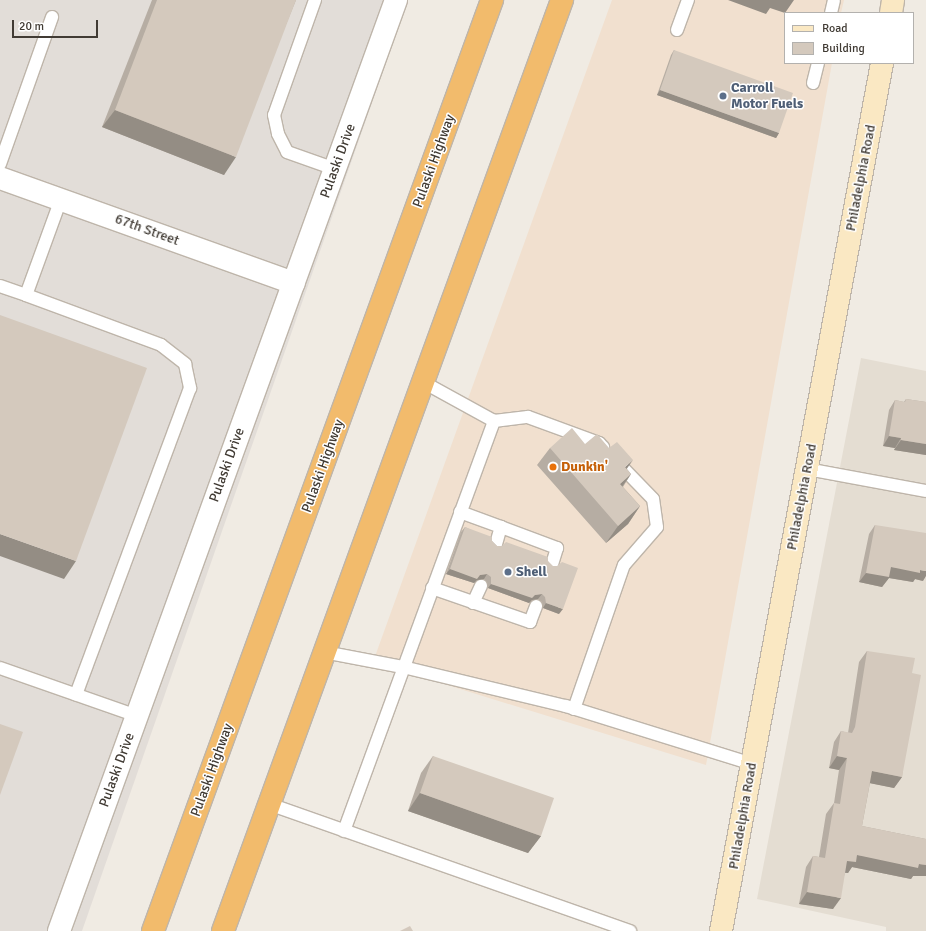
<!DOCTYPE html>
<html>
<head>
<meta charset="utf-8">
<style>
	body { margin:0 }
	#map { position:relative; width:926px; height:931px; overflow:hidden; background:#f0ebe3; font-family:Signika,sans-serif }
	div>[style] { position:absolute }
	.residential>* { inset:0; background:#e4ddd2 }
	.commercial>* { inset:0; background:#f1e0cf }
	.industrial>* { inset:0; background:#e2ddd8 }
	.roads { filter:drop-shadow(1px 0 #beb5aa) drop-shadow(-1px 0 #beb5aa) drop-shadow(0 1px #beb5aa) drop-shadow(0 -1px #beb5aa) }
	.lane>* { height:12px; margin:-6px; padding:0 6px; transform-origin:6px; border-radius:6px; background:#fff }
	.street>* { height:22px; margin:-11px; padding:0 11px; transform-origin:11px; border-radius:11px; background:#fff }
	.secondary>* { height:22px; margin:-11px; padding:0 11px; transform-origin:11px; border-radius:11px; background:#fae8c3 }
	.highway>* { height:22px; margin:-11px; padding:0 11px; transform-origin:11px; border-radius:11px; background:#f2bb6c }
	.wall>* { inset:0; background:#b6ada3 }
	.shaded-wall>* { inset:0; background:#948d84 }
	.building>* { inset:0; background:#d4c9bd }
	.dots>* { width:11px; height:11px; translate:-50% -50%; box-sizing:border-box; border:2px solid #fff; border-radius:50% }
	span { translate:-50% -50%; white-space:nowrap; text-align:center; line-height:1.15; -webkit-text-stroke:3px #fff; paint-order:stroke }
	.service-label { font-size:14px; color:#4e5e75; font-weight:700 }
	.left { translate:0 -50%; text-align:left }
	.street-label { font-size:14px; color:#413b34 }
	.food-label { font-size:14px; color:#c56008; font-weight:700 }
	.legend { position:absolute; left:784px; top:12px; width:130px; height:52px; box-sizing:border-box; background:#fff; border:1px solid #b3b1ae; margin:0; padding:5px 7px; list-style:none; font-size:12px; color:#413b34 }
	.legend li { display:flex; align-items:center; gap:8px; height:20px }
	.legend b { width:20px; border:1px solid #b3b1ae }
	.scale { position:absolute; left:12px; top:20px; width:86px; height:18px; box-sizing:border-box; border:2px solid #413b34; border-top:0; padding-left:5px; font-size:12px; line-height:14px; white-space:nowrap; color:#413b34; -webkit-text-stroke:3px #fff; paint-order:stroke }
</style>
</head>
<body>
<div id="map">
	<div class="residential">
		<i style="clip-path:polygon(861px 358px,926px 371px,926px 931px,886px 931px,886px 927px,757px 899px)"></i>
	</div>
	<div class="commercial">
		<i style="clip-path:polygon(612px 0,844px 0,841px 13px,785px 13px,785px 63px,832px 63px,706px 765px,373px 662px)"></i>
	</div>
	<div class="industrial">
		<i style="clip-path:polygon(0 0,408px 0,82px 931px,0 931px)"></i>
	</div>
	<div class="roads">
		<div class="lane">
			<i style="left:315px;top:0;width:122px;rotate:109.6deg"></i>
			<i style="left:274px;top:115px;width:19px;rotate:78deg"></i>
			<i style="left:278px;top:134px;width:20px;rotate:63deg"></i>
			<i style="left:287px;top:152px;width:51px;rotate:19.5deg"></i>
			<i style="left:831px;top:13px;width:13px;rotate:-77deg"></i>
			<i style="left:677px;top:30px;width:32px;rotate:-70deg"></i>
			<i style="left:813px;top:83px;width:21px;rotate:-76deg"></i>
			<i style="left:0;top:164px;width:156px;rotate:-70.5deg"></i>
			<i style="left:61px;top:199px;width:102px;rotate:110deg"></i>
			<i style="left:26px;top:295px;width:144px;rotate:20.3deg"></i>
			<i style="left:161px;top:345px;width:31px;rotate:38deg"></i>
			<i style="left:185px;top:364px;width:25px;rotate:78deg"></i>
			<i style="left:190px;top:388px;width:327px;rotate:110.4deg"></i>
			<i style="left:0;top:286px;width:28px;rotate:19deg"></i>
			<i style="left:423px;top:382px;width:81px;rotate:28.8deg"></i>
			<i style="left:494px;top:421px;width:34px;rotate:-7deg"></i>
			<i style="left:528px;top:417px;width:76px;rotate:20.1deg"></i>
			<i style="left:599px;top:443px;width:6px;rotate:45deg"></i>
			<i style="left:807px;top:469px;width:121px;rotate:10.5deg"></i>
			<i style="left:460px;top:512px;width:44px;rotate:20.1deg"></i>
			<i style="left:496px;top:544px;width:18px;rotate:-74deg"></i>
			<i style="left:501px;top:527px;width:60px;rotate:20.6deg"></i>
			<i style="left:557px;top:548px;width:17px;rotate:107deg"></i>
			<i style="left:432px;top:588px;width:104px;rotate:19.1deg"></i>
			<i style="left:530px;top:622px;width:17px;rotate:-69deg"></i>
			<i style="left:473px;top:603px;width:19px;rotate:-65deg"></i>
			<i style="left:324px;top:652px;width:80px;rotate:10.8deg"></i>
			<i style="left:403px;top:667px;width:168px;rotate:13.5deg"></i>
			<i style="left:566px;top:706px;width:195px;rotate:17.3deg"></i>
			<i style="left:0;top:668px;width:145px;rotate:19.3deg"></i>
			<i style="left:574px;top:709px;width:152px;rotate:-70.9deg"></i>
			<i style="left:624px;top:565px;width:50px;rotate:-49deg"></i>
			<i style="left:657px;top:527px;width:28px;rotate:-98deg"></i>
			<i style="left:653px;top:499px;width:47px;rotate:-134.1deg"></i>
			<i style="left:269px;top:804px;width:383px;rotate:19.4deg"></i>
			<i style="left:344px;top:831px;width:437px;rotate:-69.9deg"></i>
		</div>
		<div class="street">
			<i style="left:0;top:178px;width:312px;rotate:19.7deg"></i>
			<i style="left:59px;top:931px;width:990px;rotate:-70.1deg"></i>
		</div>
		<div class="secondary">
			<i style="left:891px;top:13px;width:13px;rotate:-81deg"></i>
			<i style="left:721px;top:931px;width:883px;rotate:-79.49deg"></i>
		</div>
		<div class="highway">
			<i style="left:153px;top:931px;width:991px;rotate:-69.99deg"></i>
			<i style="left:223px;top:931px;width:991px;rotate:-69.99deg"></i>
		</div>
	</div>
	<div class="wall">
		<i style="clip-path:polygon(152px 0,296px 0,224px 175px,102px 127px)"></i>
		<i style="clip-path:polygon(674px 50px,779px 133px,776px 138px,657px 95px,671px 55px)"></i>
		<i style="clip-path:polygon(906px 399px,926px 402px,926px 455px,894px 450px,895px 448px,883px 446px,889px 410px,895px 400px,904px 402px)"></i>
		<i style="clip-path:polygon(585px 444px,627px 469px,631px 474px,623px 487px,640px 506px,628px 524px,606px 543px,537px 465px,550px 448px)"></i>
		<i style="clip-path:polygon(875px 525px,923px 581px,915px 579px,913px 582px,889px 578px,882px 587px,859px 582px,869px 534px)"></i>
		<i style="clip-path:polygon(465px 527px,492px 541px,497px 546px,548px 561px,559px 614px,543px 608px,542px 602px,538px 599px,532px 600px,529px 603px,488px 588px,487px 582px,484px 579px,477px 580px,474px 583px,446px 574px,461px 532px)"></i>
		<i style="clip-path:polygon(867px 651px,912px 673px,902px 777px,894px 788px,870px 783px,862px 826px,926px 839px,926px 876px,913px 876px,911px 879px,852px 867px,848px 873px,845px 873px,833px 909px,799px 904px,806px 867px,813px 856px,819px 857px,826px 814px,834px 803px,839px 770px,829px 768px,834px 742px,841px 731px,848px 733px,859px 662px)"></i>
		<i style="clip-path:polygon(433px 756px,541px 836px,528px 853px,408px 811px,421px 773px)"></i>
	</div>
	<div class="shaded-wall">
		<i style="clip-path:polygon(728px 0,794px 0,785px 13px,770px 8px,766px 14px)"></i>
		<i style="clip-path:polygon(660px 90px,779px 133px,776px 138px,657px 95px)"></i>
		<i style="clip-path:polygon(115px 110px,236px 157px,224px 175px,102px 127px)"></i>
		<i style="clip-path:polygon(889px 436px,901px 438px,895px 448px,883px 446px)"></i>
		<i style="clip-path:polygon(901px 440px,926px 444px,926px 455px,894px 450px)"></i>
		<i style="clip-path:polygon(633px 460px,621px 477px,625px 467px)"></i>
		<i style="clip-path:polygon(631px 474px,619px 491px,620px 484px)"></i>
		<i style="clip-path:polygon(640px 506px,628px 524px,606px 543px,618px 526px)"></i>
		<i style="clip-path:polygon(0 534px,76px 561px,64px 579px,0 556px)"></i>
		<i style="clip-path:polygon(891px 567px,920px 570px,926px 571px,926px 576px,923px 581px,915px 579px,913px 582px,889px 578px,882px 587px,859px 582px,866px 573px)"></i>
		<i style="clip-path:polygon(450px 569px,480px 575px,487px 574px,484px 579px,477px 580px,474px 583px,446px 574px)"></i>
		<i style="clip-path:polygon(491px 584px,535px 595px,542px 594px,538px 599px,532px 600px,529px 603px,488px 588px)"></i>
		<i style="clip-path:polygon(546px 603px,563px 609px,559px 614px,543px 608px)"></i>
		<i style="clip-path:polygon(837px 756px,847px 758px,839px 770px,829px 768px)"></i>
		<i style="clip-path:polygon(872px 771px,902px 777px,894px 788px,864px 782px)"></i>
		<i style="clip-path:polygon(420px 793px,541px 836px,528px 853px,408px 811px)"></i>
		<i style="clip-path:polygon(857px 855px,919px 864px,926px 865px,926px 876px,913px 876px,911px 879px,852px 867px,848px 873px,839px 872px,847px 861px)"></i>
		<i style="clip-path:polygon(807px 892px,841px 898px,833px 909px,799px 904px)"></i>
	</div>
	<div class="building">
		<i style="clip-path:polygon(157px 0,296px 0,236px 157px,115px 110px)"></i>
		<i style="clip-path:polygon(674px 50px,793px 93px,779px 133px,660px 90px)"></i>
		<i style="clip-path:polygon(0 315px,147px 368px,76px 561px,0 534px)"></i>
		<i style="clip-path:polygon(906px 399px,926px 402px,926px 444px,901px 440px,901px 438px,889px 436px,895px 400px,905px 402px)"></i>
		<i style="clip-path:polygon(572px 428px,585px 444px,597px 434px,609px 448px,617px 442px,633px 460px,625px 467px,631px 474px,620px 484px,640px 506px,618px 526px,550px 448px)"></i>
		<i style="clip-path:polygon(875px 525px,926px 533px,926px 571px,920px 570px,920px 573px,891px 567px,889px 577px,866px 573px)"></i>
		<i style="clip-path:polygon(465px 527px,492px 537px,492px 541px,497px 546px,502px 546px,506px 542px,548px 557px,548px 561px,553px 566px,557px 566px,562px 562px,578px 568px,563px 609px,546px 603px,545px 597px,542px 594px,535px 595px,532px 598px,491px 584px,491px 577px,487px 574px,480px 575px,477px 579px,450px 569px)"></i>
		<i style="clip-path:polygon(867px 651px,915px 658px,912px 673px,921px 675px,902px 777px,872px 771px,862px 826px,926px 839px,926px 865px,919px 864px,918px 868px,857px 855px,856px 862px,847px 861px,841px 898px,807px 892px,813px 856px,825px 858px,834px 803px,840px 804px,847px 758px,837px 756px,841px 731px,852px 733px,855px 727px)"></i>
		<i style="clip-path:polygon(0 724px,23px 732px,0 795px)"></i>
		<i style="clip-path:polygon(433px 756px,554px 798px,541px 836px,420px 793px)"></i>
		<i style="clip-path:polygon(410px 926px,413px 931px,400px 931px)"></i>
	</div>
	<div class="dots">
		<i style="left:723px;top:96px;background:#5c6f8a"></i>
		<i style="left:553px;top:467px;background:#e8710a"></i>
		<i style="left:508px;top:572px;background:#5c6f8a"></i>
	</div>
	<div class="service-label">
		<span class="left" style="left:731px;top:96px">Carroll<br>Motor Fuels</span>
		<span class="left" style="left:516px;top:572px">Shell</span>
	</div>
	<div class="street-label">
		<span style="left:338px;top:161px;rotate:-70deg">Pulaski Drive</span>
		<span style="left:434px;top:161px;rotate:-70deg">Pulaski Highway</span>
		<span style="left:861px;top:178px;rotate:-79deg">Philadelphia Road</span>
		<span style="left:147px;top:230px;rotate:20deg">67th Street</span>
		<span style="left:227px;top:465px;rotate:-70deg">Pulaski Drive</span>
		<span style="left:323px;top:466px;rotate:-70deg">Pulaski Highway</span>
		<span style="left:802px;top:497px;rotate:-79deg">Philadelphia Road</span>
		<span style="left:117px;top:770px;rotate:-70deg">Pulaski Drive</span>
		<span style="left:212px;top:770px;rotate:-70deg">Pulaski Highway</span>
		<span style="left:743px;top:816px;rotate:-80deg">Philadelphia Road</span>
	</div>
	<div class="food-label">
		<span class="left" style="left:561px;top:467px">Dunkin'</span>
	</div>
	<ul class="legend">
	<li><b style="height:5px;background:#fae8c3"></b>Road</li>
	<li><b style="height:11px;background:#d4c9bd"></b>Building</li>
	</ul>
	<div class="scale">20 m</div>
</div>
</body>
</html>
